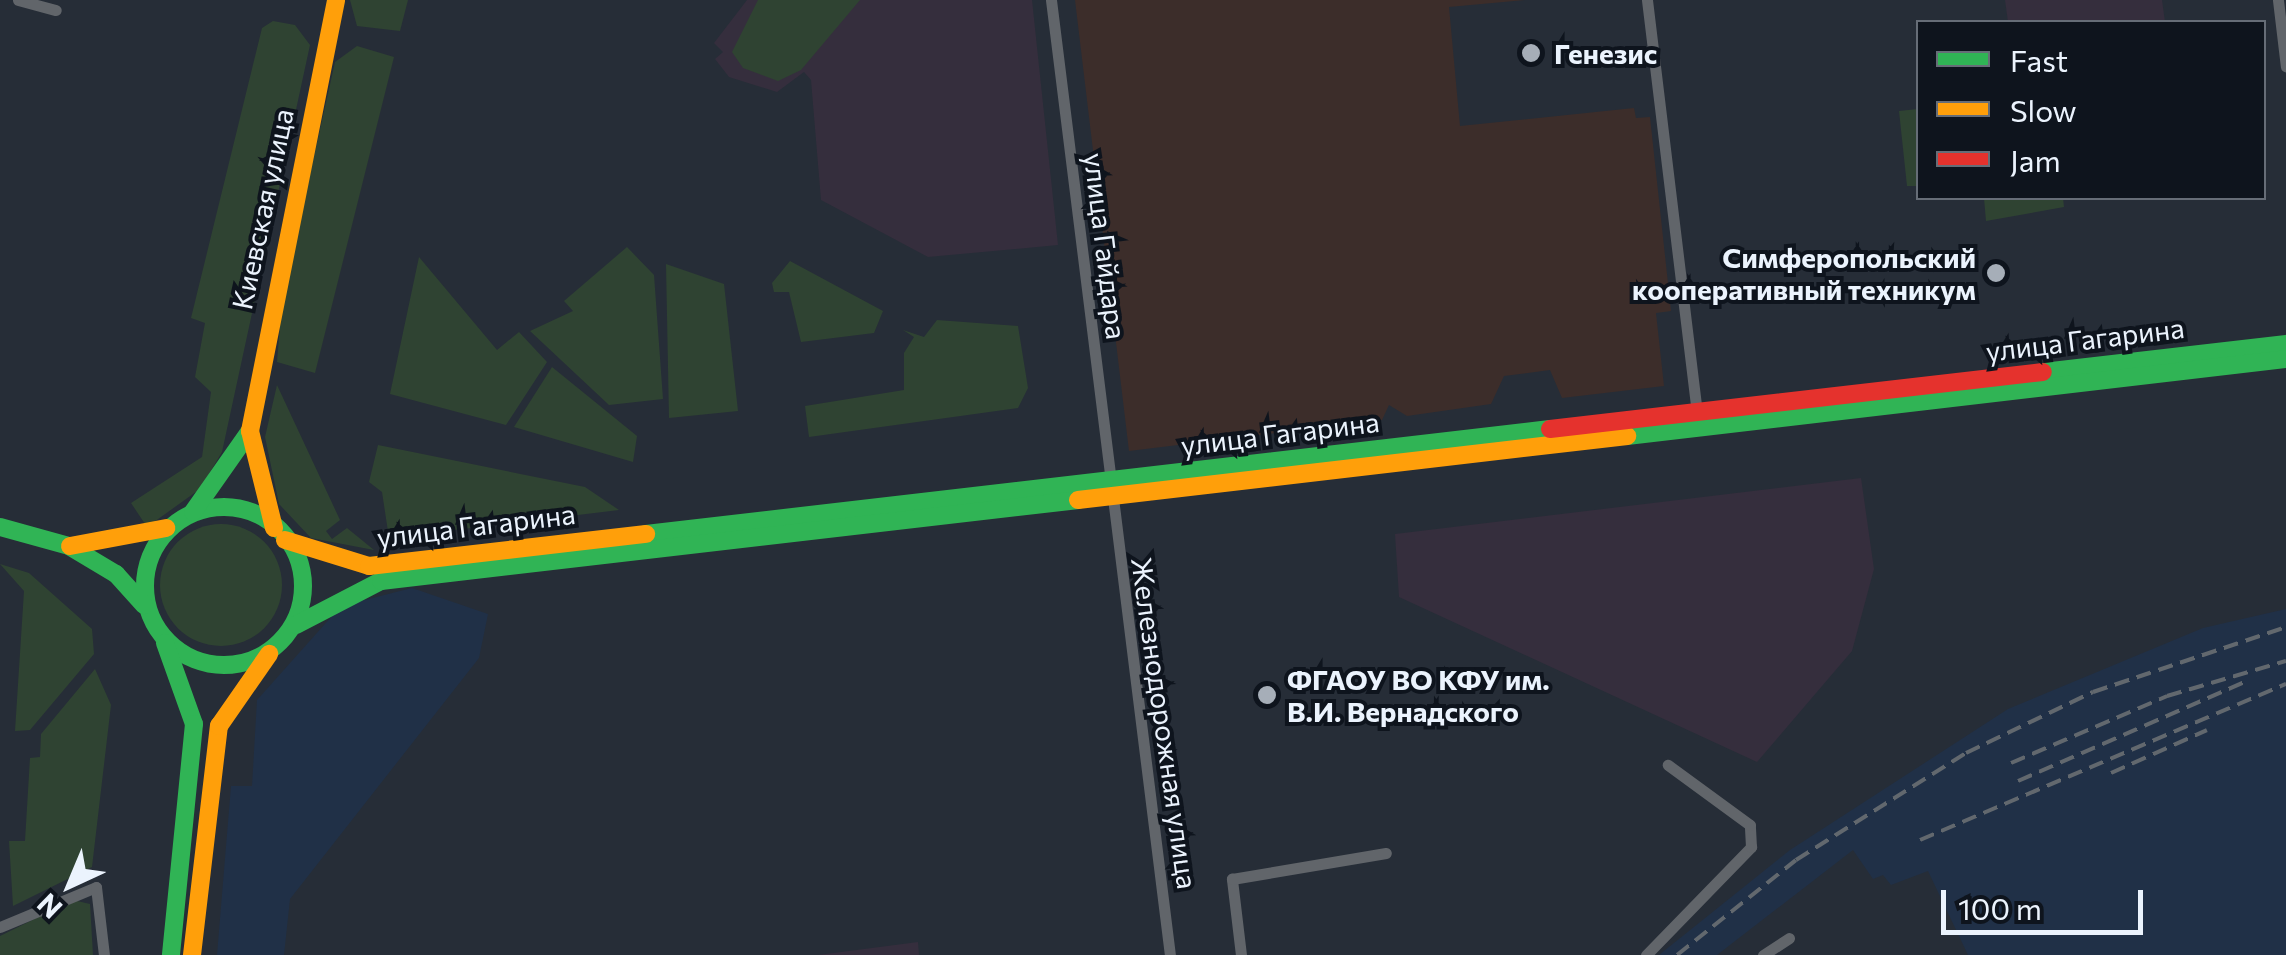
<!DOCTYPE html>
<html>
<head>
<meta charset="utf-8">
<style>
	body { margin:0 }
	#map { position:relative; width:2286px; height:955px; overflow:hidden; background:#262d37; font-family:Commissioner,sans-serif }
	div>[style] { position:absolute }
	.built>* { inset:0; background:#203047 }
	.education>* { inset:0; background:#352e3d }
	.medical>* { inset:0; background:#3c2d2a }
	.green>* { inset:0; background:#2f4332 }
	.round { border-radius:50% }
	.street>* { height:11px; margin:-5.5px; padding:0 5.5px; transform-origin:5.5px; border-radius:5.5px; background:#61656a }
	.fast>* { height:18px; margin:-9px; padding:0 9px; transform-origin:9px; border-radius:9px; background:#30b455 }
	.fast>.ring { margin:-9px; padding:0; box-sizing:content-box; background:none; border:18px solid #30b455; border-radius:50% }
	.slow>* { height:18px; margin:-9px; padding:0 9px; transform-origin:9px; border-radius:9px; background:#ff9f0a }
	.jam>* { height:18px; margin:-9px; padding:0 9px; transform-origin:9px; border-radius:9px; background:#e5322d }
	.rail>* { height:4px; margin-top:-2px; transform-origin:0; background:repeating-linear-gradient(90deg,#62686e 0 15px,transparent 0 23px) }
	.dots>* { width:28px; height:28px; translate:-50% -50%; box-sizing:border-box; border:5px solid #0e141d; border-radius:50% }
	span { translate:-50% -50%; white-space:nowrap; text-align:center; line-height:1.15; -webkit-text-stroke:8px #0e141d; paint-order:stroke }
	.poi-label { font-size:28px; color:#ebf3fd; font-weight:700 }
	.left { translate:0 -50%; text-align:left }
	.right { translate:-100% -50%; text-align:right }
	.street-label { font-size:28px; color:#ebf3fd }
	.legend { position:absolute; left:1916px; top:20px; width:350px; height:180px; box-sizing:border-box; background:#0e141d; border:2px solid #666d77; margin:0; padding:12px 18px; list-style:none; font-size:30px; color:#ebf3fd }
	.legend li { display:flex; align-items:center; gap:20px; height:50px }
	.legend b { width:50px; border:2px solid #666d77 }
	.north { position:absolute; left:20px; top:835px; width:100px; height:100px; -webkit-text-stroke:8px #0e141d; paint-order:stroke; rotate:224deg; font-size:28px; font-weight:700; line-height:40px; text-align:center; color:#ebf3fd }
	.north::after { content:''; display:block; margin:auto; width:35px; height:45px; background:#ebf3fd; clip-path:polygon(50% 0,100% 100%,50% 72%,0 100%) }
	.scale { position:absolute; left:1941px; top:890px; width:202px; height:45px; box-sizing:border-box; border:5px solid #ebf3fd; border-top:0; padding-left:12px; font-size:30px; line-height:35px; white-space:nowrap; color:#ebf3fd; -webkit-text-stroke:8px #0e141d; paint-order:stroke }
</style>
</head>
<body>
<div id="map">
	<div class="built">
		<i style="clip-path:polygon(412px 588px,488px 614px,479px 658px,290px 899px,284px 955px,217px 955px,231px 786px,252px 786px,257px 700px,341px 606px)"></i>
		<i style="clip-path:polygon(2286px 609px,2286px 955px,1968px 955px,1928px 871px,1891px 885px,1883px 875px,1873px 879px,1853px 850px,1717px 955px,1659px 955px,1790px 850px,2008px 709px,2203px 628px)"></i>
	</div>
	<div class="education">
		<i style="clip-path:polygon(747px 0,1032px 0,1058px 245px,928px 257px,821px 200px,811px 80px,804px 72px,777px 92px,729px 77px,715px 59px,723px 52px,714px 43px)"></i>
		<i style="clip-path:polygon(2005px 0,2162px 0,2165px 22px,2008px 22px)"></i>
		<i style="clip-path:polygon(1861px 478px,1874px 569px,1852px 651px,1757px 762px,1399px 597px,1395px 534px)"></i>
		<i style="clip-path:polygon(918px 942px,919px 955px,818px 955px)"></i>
	</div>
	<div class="medical">
		<i style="clip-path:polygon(1075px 0,1525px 0,1449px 7px,1460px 126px,1634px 108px,1636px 118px,1650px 117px,1671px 311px,1656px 313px,1664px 386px,1562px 398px,1550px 370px,1504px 376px,1491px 404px,1407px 416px,1389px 405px,1382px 420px,1129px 451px)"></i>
	</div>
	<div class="green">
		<i style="clip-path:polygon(350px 0,408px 0,400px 31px,357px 26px)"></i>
		<i style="clip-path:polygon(758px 0,860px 0,801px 70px,778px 81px,743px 68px,732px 52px)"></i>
		<i style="clip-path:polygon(273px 21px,295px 25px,310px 45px,222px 452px,200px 489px,147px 527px,131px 503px,202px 457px,211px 392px,195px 377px,205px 323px,191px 318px,262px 28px)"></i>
		<i style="clip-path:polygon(357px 46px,394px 57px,315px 373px,277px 362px,282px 300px,335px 62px)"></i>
		<i style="clip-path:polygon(1918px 109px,1918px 186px,1907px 186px,1899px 111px)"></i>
		<i style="clip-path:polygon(1984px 198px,2063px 198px,2064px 207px,1986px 221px)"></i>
		<i style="clip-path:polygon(627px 247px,654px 275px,663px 399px,609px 405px,530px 331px,573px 311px,564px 301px)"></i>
		<i style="clip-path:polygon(419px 257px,497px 350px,519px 332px,547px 362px,506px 425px,390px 394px)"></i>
		<i style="clip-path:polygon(790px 261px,883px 311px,874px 333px,801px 342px,789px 292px,774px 292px,772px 283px)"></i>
		<i style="clip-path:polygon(666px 264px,724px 284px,738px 411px,669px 418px)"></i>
		<i style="clip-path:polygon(937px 320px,1018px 326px,1028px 388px,1018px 408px,809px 437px,805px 406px,904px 390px,904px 353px,914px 337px,903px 330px,924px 337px)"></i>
		<i style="clip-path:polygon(552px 367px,637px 436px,633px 462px,514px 427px)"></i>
		<i style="clip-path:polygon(277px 385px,340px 520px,326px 531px,332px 539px,347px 528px,374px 550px,311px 538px,279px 504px,265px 437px)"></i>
		<i style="clip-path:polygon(378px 445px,585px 487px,619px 510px,389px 538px,382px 492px,369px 482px)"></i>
		<i class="round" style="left:160px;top:524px;width:122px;height:122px"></i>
		<i style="clip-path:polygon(0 564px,29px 573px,92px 629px,94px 654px,30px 730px,15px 731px,24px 591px)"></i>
		<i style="clip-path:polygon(95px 669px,111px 705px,92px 867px,13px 906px,9px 841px,25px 841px,30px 758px,40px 757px,41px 734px)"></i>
		<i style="clip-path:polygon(73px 900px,90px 904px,93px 955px,0 955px,0 936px)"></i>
	</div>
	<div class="street">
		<i style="left:18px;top:0;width:39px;rotate:15deg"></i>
		<i style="left:1051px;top:0;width:962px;rotate:82.9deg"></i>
		<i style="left:1647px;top:0;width:418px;rotate:83.1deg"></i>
		<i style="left:2278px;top:0;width:67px;rotate:83.2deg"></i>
		<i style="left:0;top:927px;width:104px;rotate:-22.6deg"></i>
		<i style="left:96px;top:887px;width:68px;rotate:83.3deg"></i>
		<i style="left:1241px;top:955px;width:77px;rotate:-96.8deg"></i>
		<i style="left:1232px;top:879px;width:156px;rotate:-9.6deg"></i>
		<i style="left:1646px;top:955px;width:151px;rotate:-45.8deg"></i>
		<i style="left:1751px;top:847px;width:22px;rotate:-93deg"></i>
		<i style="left:1750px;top:825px;width:102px;rotate:-143.8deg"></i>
		<i style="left:1763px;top:955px;width:31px;rotate:-33deg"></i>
	</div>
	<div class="fast">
		<i style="left:2043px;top:372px;width:245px;rotate:-6.6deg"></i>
		<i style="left:1627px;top:436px;width:663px;rotate:-6.66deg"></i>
		<i class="ring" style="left:145px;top:507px;width:140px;height:140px"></i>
		<i style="left:193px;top:512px;width:99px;rotate:-54.9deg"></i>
		<i style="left:0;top:527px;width:72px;rotate:15.4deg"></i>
		<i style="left:69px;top:546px;width:55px;rotate:30.8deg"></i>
		<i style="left:116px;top:574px;width:42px;rotate:47.9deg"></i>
		<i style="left:646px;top:534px;width:910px;rotate:-6.63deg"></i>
		<i style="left:296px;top:625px;width:96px;rotate:-27.4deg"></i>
		<i style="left:381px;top:581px;width:702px;rotate:-6.63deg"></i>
		<i style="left:165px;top:643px;width:86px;rotate:70.3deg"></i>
		<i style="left:194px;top:724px;width:232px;rotate:95.7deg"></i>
	</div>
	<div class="slow">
		<i style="left:1078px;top:500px;width:553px;rotate:-6.65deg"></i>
		<i style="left:274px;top:528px;width:100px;rotate:-103.9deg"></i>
		<i style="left:250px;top:431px;width:439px;rotate:-78.7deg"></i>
		<i style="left:285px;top:540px;width:88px;rotate:17.2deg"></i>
		<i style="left:369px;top:566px;width:279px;rotate:-6.6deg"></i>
		<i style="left:70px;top:546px;width:98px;rotate:-10.6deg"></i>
		<i style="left:192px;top:955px;width:231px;rotate:-83.3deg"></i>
		<i style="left:219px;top:726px;width:88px;rotate:-55.2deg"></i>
	</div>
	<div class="jam">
		<i style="left:1550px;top:429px;width:496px;rotate:-6.6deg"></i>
	</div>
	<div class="rail">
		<i style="left:2011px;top:763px;width:170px;rotate:-23.2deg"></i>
		<i style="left:2167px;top:696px;width:124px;rotate:-16.4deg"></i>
		<i style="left:2111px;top:773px;width:105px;rotate:-24.1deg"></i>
		<i style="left:2018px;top:781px;width:250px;rotate:-23.6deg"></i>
		<i style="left:1920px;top:840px;width:398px;rotate:-23.1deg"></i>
		<i style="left:1677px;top:955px;width:152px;rotate:-38.6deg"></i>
		<i style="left:1796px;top:860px;width:201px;rotate:-32.2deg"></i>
		<i style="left:1966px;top:753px;width:141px;rotate:-25.7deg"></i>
		<i style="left:2093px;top:692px;width:204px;rotate:-18.6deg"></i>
	</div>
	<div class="dots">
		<i style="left:1531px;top:53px;background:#a6aeb8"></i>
		<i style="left:1996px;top:273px;background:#a6aeb8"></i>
		<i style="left:1267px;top:695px;background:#a6aeb8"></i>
	</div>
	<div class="poi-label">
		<span class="left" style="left:1554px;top:53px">Генезис</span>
		<span class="right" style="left:1976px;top:273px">Симферопольский<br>кооперативный техникум</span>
		<span class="left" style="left:1287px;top:695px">ФГАОУ ВО КФУ им.<br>В.И. Вернадского</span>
	</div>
	<div class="street-label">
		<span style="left:262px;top:209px;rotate:-78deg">Киевская улица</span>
		<span style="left:1106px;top:246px;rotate:83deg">улица Гайдара</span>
		<span style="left:2085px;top:339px;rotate:-7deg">улица Гагарина</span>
		<span style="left:1280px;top:433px;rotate:-7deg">улица Гагарина</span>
		<span style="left:476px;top:525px;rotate:-7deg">улица Гагарина</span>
		<span style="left:1165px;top:723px;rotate:82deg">Железнодорожная улица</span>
	</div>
	<ul class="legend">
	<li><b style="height:12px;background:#30b455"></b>Fast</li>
	<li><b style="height:12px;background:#ff9f0a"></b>Slow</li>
	<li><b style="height:12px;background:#e5322d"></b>Jam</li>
	</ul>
	<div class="north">N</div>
	<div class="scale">100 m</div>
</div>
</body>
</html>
